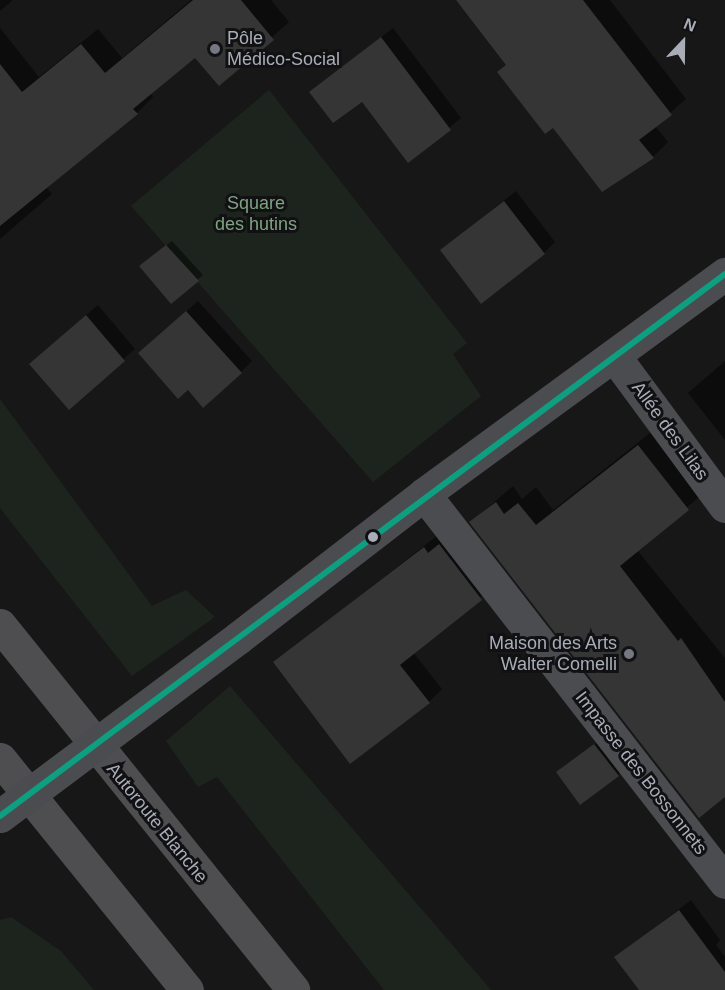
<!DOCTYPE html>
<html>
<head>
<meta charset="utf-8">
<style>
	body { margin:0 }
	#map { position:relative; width:725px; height:990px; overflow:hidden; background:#171717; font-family:Arial,sans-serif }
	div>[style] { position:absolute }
	.green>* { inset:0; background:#1d241e }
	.shadow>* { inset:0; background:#0007 }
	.building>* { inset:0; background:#353536 }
	.minor>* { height:33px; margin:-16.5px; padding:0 16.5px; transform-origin:16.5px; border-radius:16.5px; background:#4b4c50 }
	.motorway>* { height:33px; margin:-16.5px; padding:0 16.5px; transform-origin:16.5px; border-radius:16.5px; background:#4e4e51 }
	.minor-bridge>* { height:33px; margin:-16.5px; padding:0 16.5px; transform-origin:16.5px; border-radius:16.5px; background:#4b4c50 }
	.bus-1>* { height:6px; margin:-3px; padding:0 3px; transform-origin:3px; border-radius:3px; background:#0d9f80 }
	.dots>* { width:16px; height:16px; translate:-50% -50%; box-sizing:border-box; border:3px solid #111113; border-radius:50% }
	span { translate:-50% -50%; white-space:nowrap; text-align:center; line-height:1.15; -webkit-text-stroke:6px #111113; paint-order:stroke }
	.poi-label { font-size:18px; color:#a8adb8 }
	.left { translate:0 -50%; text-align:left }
	.right { translate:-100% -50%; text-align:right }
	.park-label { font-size:18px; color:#7fa381 }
	.street-label { font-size:18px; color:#a8adb8 }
	.north { position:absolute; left:653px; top:12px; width:60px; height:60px; -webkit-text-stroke:4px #111113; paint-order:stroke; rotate:22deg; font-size:16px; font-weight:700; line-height:24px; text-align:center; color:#a8adb8 }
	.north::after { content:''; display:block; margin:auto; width:21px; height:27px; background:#a8adb8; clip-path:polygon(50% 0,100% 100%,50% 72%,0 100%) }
</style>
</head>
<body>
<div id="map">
	<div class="green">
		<i style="clip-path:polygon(269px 90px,467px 343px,453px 354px,481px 396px,373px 482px,131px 206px)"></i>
		<i style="clip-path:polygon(0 399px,152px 606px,186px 590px,215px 617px,132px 676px,0 508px)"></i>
		<i style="clip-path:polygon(230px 686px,491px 990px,384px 990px,217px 777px,198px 787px,166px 741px)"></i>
		<i style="clip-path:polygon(11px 917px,61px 951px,94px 990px,0 990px,0 920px)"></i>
	</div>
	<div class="shadow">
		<i style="clip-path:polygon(0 0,13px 0,0 11px)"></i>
		<i style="clip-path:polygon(191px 0,271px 0,289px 22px,219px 84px,195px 56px,150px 93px,153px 97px,137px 113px,46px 187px,52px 194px,0 239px,0 28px,39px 77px,98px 29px,122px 58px)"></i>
		<i style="clip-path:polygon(476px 0,610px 0,686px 99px,655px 126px,668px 142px,653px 157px,507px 64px)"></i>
		<i style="clip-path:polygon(393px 28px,461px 118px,409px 161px,362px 100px,311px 92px)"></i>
		<i style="clip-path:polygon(516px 191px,555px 242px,544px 253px,442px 250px)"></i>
		<i style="clip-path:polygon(172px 241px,203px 275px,197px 280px,146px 261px)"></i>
		<i style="clip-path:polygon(198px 301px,252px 361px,241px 372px,188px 388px,151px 342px)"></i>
		<i style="clip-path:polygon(98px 305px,135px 349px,69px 407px,42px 353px)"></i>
		<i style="clip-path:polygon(725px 361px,725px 440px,688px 393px)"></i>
		<i style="clip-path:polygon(655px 429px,705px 492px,637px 550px,725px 658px,725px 795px,471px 522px,513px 486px,522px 499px,536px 487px,553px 510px)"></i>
		<i style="clip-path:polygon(438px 535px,495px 585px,413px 652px,442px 689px,429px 702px,275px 662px)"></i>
		<i style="clip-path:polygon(601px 740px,624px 769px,618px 775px,563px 767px)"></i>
		<i style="clip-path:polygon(691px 900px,720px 940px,716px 945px,725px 957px,725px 990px,640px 990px,616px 957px)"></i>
	</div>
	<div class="building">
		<i style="clip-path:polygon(193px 0,241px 0,274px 40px,219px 86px,195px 58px,133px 109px,138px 114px,0 226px,0 64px,22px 92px,81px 44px,105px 73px)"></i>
		<i style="clip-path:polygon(456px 0,583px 0,672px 115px,639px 140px,654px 158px,602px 192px,553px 128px,545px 134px,497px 72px,506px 65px)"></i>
		<i style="clip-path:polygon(381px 37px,451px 130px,408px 163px,362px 102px,333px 123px,309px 92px)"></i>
		<i style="clip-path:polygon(504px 201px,545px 254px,481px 304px,440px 250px)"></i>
		<i style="clip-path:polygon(166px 245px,199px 281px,171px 304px,139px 266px)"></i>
		<i style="clip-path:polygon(186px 311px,242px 373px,203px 408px,188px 390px,178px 399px,138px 353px)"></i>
		<i style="clip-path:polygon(86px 315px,125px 361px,69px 410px,29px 364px)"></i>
		<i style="clip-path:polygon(638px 445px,689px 510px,620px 566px,678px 641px,681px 638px,725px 702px,725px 797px,699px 818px,469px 522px,496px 502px,504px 514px,518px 503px,536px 525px)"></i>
		<i style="clip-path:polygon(439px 544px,482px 600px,400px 665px,430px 703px,350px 764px,273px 662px,424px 547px,428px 553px)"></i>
		<i style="clip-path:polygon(594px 744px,619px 776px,580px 805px,556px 772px)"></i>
		<i style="clip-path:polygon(679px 910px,725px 972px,725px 990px,639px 990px,614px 957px)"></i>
	</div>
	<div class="minor">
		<i style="left:615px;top:357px;width:185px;rotate:53.6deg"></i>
		<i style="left:424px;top:494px;width:491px;rotate:52.2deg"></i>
		<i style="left:238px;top:638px;width:235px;rotate:-37.7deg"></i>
		<i style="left:424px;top:494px;width:373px;rotate:-36.2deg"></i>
	</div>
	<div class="motorway">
		<i style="left:0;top:625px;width:468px;rotate:51.2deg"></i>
		<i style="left:0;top:759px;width:297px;rotate:51deg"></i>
	</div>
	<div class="minor-bridge">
		<i style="left:0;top:816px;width:297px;rotate:-36.8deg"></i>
	</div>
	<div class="bus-1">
		<i style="left:0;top:816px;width:905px;rotate:-36.78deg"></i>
	</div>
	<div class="dots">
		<i style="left:215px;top:49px;background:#757880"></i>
		<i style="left:373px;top:537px;background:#a8adb8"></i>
		<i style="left:629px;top:654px;background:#757880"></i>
	</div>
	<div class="poi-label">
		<span class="left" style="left:227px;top:49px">Pôle<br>Médico-Social</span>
		<span class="right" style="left:617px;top:654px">Maison des Arts<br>Walter Comelli</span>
	</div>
	<div class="park-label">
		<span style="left:256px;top:214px">Square<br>des hutins</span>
	</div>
	<div class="street-label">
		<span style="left:670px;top:431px;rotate:54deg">Allée des Lilas</span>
		<span style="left:641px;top:773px;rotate:52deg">Impasse des Bossonnets</span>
		<span style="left:157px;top:823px;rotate:51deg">Autoroute Blanche</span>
	</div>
	<div class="north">N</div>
</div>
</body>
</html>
